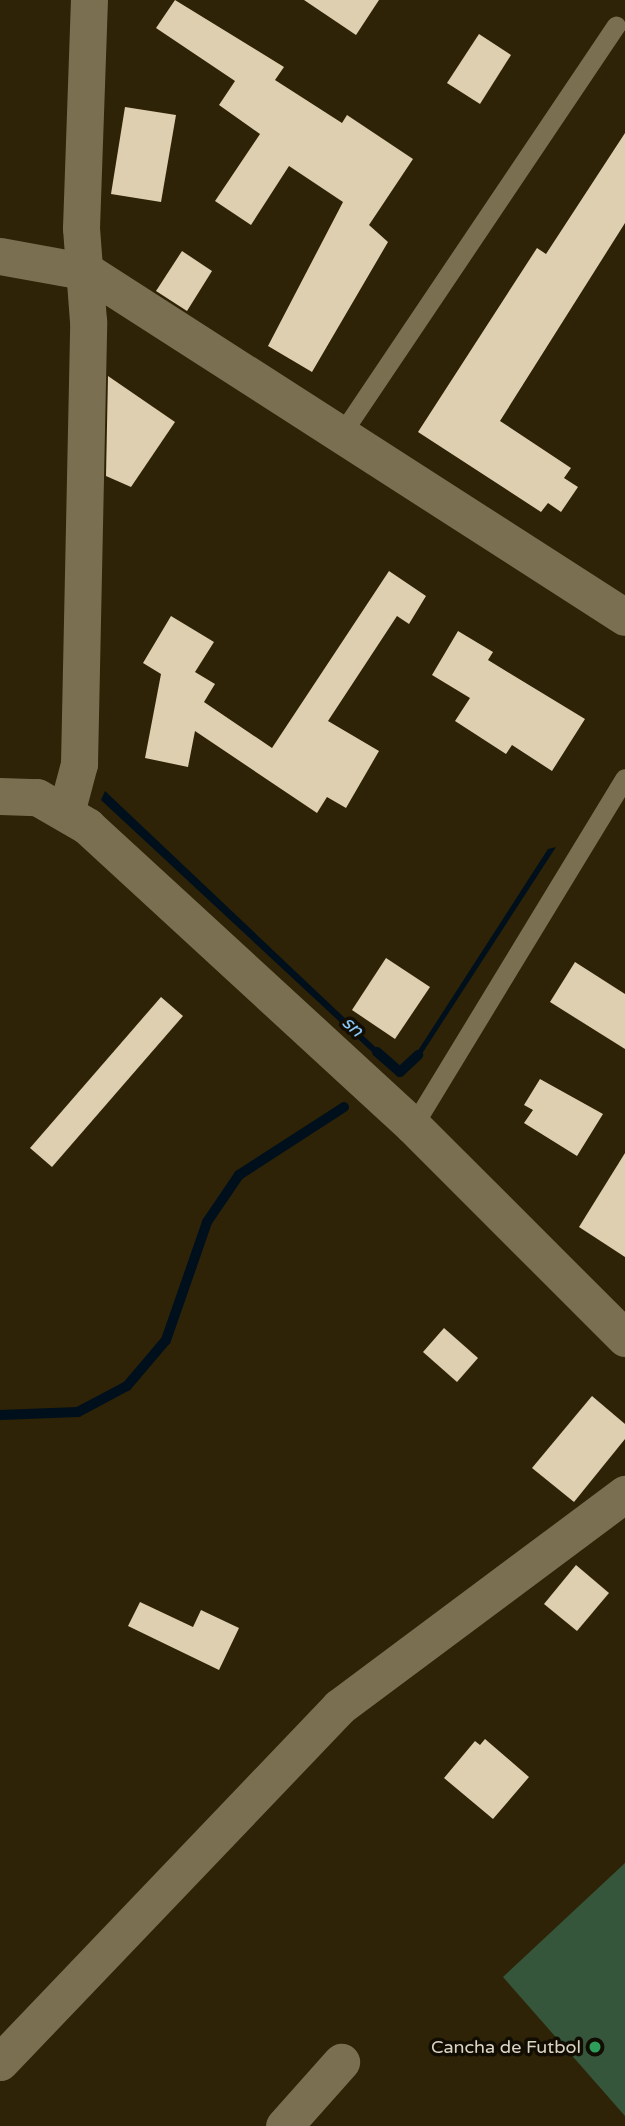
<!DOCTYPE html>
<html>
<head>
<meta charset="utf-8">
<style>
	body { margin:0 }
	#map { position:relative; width:625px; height:2126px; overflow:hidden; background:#2e2306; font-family:"Varela Round",sans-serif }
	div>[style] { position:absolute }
	.green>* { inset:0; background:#36563b }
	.water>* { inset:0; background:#000f1c }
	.stream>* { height:10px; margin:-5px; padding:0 5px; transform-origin:5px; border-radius:5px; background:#000f1c }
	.building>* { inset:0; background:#ddcfaf }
	.service>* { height:19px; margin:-9.5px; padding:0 9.5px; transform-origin:9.5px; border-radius:9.5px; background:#7b6f51 }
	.minor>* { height:37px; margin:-18.5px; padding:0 18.5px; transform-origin:18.5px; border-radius:18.5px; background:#7b6f51 }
	.dots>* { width:19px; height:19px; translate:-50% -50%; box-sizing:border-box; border:4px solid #120d03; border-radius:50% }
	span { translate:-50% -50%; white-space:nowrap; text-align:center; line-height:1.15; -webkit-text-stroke:7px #120d03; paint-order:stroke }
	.poi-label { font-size:18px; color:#ddd6c6 }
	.right { translate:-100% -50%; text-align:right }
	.water-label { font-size:19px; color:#89c7f8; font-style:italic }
</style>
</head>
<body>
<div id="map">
	<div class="green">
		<i style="clip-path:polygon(625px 1863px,625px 2116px,503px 1977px)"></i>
	</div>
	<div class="water">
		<i style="clip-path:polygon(105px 791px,389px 1060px,385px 1064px,101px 800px)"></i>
		<i style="clip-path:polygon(556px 847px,414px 1066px,413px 1066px,410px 1063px,548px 849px)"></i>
	</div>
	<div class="stream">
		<i style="left:377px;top:1052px;width:30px;rotate:41deg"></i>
		<i style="left:400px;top:1072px;width:25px;rotate:-43deg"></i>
		<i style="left:0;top:1415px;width:78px;rotate:-2.2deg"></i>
		<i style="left:78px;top:1412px;width:55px;rotate:-28deg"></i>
		<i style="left:127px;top:1386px;width:60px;rotate:-49.7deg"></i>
		<i style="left:166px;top:1340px;width:125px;rotate:-70.8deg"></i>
		<i style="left:207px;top:1222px;width:57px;rotate:-55.8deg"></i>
		<i style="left:239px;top:1175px;width:125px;rotate:-32.9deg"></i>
	</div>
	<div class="building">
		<i style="clip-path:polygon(175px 0,284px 67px,275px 80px,342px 123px,347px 115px,413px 159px,369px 225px,388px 242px,312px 372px,268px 346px,343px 202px,289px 166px,251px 225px,215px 201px,260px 134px,219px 105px,235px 81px,156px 28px)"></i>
		<i style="clip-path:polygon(304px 0,379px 0,356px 35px)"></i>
		<i style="clip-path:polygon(479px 34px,511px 55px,480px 104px,447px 83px)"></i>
		<i style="clip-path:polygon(125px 107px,176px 115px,161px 202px,111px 194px)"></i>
		<i style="clip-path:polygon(625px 133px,625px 223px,500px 421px,571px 468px,564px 478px,578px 487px,561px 512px,548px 503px,541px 512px,418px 432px,537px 248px,546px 254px)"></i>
		<i style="clip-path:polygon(182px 251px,212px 271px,187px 311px,156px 291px)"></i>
		<i style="clip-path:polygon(108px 376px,175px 422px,131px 487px,106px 476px)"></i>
		<i style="clip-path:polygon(389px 571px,426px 596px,409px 624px,397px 616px,328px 721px,379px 751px,346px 808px,327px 797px,317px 813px,195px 731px,188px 767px,145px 758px,161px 674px,143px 663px,171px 616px,214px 642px,195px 672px,215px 684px,204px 702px,272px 748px)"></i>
		<i style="clip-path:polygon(458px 631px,493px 652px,488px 660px,585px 719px,552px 771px,512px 745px,506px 754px,455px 721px,470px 698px,432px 675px)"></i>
		<i style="clip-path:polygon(386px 958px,430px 987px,395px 1039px,352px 1010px)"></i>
		<i style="clip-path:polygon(575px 962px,625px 994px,625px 1049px,550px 1002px)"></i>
		<i style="clip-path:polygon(161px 997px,183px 1016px,52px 1167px,30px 1148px)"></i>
		<i style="clip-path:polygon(540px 1079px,603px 1114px,577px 1156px,524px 1123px,533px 1110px,524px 1105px)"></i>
		<i style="clip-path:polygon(625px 1153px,625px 1257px,579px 1227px)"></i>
		<i style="clip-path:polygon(444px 1328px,478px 1358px,457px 1382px,423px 1352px)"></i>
		<i style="clip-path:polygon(592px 1396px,625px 1424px,625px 1439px,574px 1502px,532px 1468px)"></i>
		<i style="clip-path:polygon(576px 1565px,609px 1593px,577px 1631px,544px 1604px)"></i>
		<i style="clip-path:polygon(140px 1602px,193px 1627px,201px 1610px,239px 1628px,219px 1670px,128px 1626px)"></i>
		<i style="clip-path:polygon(485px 1739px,529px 1777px,493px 1819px,444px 1778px,475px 1741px,480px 1745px)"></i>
	</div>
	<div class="service">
		<i style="left:342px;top:433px;width:491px;rotate:-56.1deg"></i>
		<i style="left:413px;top:1126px;width:407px;rotate:-58.7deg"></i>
	</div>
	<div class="minor">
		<i style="left:0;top:256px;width:89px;rotate:10.3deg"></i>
		<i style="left:88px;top:272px;width:638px;rotate:32.72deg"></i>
		<i style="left:0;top:796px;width:37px;rotate:2deg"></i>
		<i style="left:37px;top:797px;width:58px;rotate:30.1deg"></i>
		<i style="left:87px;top:826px;width:443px;rotate:42.6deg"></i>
		<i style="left:413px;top:1126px;width:300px;rotate:45deg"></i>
		<i style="left:67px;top:809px;width:47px;rotate:-75.1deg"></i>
		<i style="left:79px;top:764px;width:443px;rotate:-88.8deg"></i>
		<i style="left:88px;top:321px;width:93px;rotate:-94.3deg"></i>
		<i style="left:81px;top:228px;width:228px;rotate:-88deg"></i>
		<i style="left:0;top:2062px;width:491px;rotate:-46.3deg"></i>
		<i style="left:339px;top:1707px;width:357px;rotate:-36.7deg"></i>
		<i style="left:284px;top:2126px;width:86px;rotate:-48.3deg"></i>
	</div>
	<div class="dots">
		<i style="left:595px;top:2047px;background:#2e9e5b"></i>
	</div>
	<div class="poi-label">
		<span class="right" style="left:581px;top:2047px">Cancha de Futbol</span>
	</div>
	<div class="water-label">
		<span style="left:352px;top:1027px;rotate:43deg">sn</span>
	</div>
</div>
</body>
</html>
